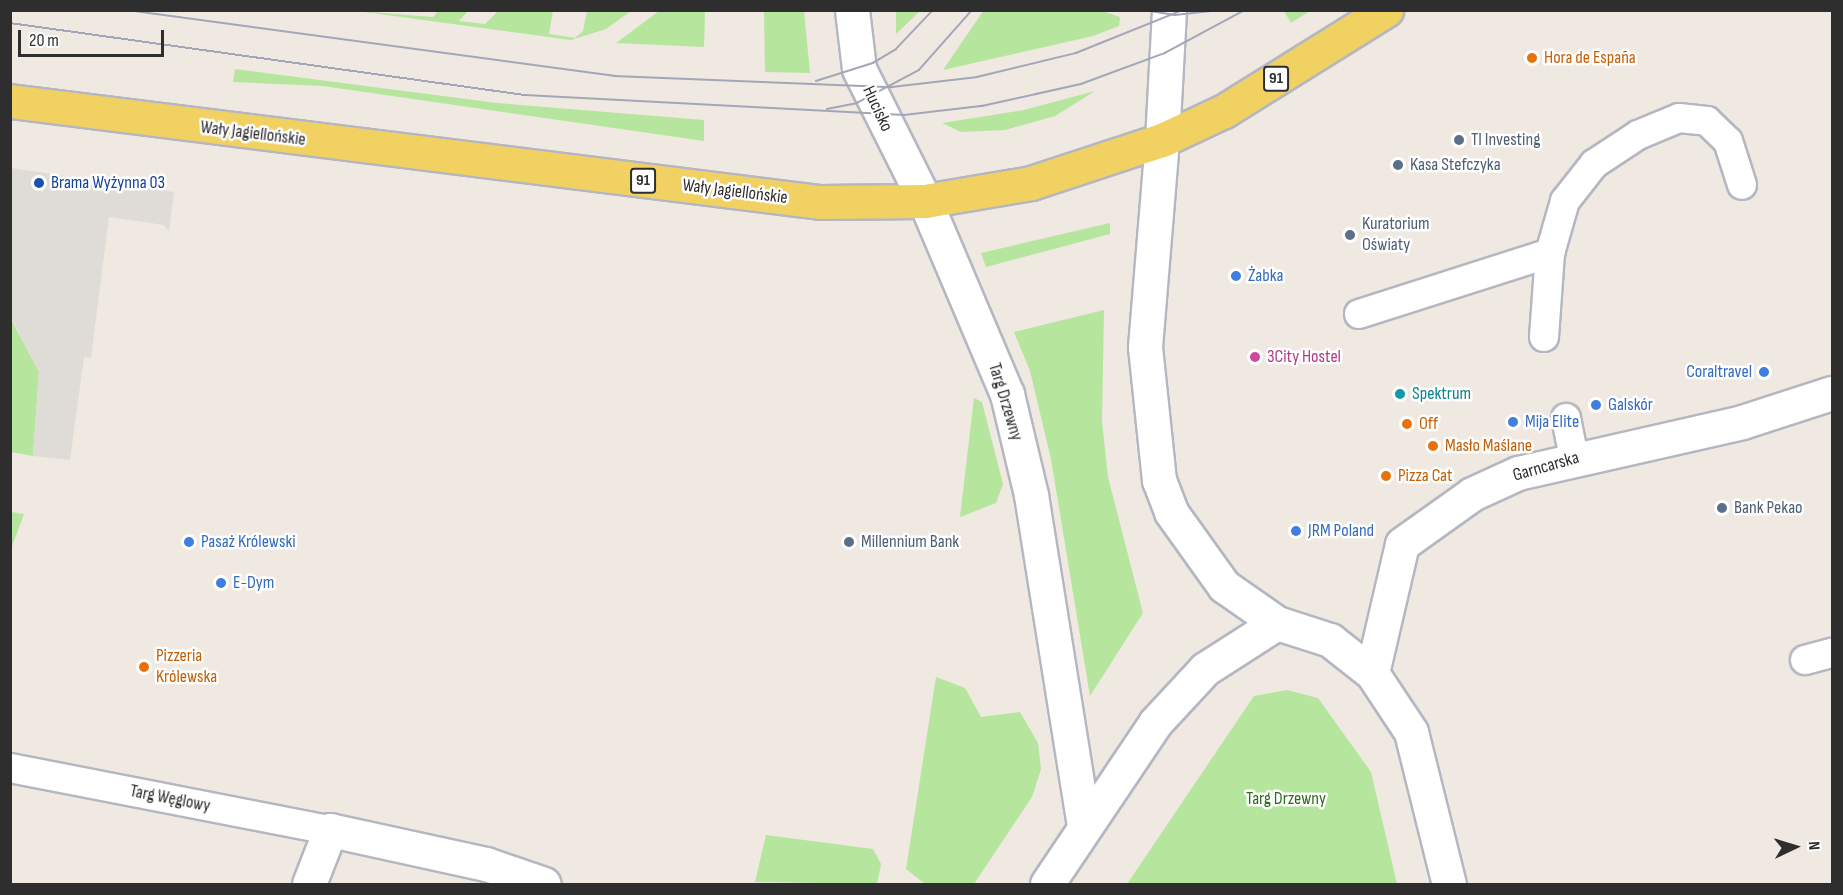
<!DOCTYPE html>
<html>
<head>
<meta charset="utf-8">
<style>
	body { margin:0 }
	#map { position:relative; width:1843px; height:895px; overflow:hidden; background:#efe9e1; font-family:"Sofia Sans Condensed",sans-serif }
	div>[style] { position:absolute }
	.green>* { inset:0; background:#b6e59e }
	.plaza>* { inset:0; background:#dfdcd8 }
	.roads { filter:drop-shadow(2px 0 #b4b7c1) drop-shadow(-2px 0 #b4b7c1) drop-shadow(0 2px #b4b7c1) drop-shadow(0 -2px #b4b7c1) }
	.service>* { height:28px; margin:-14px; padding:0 14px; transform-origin:14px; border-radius:14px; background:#fff }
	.minor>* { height:33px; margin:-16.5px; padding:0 16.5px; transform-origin:16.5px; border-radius:16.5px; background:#fff }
	.tertiary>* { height:33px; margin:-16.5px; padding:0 16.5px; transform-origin:16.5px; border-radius:16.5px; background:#fff }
	.secondary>* { height:33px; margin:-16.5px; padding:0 16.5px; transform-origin:16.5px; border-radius:16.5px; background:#fff }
	.primary>* { height:33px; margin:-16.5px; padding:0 16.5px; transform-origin:16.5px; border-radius:16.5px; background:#f2d163 }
	.tram>* { height:1.5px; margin:-0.75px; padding:0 0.75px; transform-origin:0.75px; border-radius:0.75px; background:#a3a6b8 }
	.dots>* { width:16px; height:16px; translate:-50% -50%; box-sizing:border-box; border:3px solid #fff; border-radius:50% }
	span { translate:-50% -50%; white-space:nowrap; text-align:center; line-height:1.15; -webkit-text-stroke:5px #fff; paint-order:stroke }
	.shield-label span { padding:2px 4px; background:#fff; border:2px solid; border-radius:4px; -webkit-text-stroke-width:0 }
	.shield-label { font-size:16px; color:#2e2e2e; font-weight:700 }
	.food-label { font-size:18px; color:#c56008 }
	.left { translate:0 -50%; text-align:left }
	.street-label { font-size:18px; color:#2e2e2e }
	.service-label { font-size:18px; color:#4e5e75 }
	.transit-label { font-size:18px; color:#164399 }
	.shop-label { font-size:18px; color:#366cbe }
	.right { translate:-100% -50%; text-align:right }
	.hotel-label { font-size:18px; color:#b23c85 }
	.culture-label { font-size:18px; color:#0d838f }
	.park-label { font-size:18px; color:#2c6e1b }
	.frame { position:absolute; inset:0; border:12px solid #2e2e2e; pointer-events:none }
	.north { position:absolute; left:1765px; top:817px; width:60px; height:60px; -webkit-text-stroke:4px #fff; paint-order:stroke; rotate:86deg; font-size:16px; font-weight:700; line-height:24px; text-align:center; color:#2e2e2e }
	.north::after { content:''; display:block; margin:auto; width:21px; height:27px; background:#2e2e2e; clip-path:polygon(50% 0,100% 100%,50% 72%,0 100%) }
	.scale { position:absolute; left:18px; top:30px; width:146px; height:27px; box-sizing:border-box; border:3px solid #2e2e2e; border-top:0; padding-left:8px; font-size:18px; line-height:21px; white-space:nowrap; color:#2e2e2e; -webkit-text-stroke:4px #fff; paint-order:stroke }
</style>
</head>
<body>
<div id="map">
	<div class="green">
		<i style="clip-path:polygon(896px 10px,920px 10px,920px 11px,896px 34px)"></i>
		<i style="clip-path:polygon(984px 10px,1102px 11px,1120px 17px,1119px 26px,1093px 36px,943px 70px)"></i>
		<i style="clip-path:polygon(357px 11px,433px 17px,438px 11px,468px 11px,459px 21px,485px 24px,498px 11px,553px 11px,549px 34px,575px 38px,583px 31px,587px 11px,631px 11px,606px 29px,571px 40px)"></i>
		<i style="clip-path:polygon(659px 11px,705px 11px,704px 47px,616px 43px)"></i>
		<i style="clip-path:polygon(764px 11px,804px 11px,810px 73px,765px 72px)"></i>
		<i style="clip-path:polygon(1284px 11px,1310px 11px,1291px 23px)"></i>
		<i style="clip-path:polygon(235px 69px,497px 103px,704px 120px,704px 141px,323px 86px,233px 82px)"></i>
		<i style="clip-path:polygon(1095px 91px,1055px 116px,1005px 130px,961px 132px,942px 123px,1024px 110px)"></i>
		<i style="clip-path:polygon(1110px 223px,1110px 234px,986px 267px,981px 253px)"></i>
		<i style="clip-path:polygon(1104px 310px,1102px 421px,1108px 477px,1143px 613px,1090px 696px,1051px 459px,1030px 371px,1014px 332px)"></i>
		<i style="clip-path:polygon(10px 317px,39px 372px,33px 456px,11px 452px)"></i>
		<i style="clip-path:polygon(974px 398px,982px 402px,1003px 484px,996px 503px,960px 517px)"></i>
		<i style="clip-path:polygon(11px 512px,24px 514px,11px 549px,10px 512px)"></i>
		<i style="clip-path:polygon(936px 677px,965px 688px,981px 717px,1020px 712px,1038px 743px,1041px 769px,1032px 797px,974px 884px,925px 884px,906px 869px)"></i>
		<i style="clip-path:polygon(1287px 690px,1318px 698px,1371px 772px,1397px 884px,1127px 884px,1254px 696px)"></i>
		<i style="clip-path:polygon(766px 835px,873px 849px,881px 864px,877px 884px,755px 882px)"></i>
	</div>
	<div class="plaza">
		<i style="clip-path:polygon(11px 168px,174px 192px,169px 231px,164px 225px,109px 217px,91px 358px,84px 357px,70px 460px,33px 456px,39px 372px,11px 317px)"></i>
	</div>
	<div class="roads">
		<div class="service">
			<i style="left:1359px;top:314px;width:201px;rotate:-17.7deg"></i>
			<i style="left:1544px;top:337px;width:84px;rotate:-85.9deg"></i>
			<i style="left:1550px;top:253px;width:54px;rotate:-73.9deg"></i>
			<i style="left:1565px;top:201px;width:47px;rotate:-51.9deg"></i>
			<i style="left:1594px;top:164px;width:53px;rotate:-33.4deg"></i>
			<i style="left:1638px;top:135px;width:44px;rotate:-22.5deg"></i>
			<i style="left:1679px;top:118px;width:28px;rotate:6deg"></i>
			<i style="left:1707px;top:121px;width:29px;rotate:44deg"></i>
			<i style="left:1728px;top:141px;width:46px;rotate:72.3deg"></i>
			<i style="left:1566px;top:418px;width:41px;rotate:78.7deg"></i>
			<i style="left:1805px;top:660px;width:28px;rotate:-15deg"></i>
			<i style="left:10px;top:768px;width:326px;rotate:11deg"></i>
		</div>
		<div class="minor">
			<i style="left:1372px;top:673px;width:132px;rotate:-76.9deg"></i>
			<i style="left:1402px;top:544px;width:86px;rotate:-35.5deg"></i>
			<i style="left:1472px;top:494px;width:51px;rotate:-24.5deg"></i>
			<i style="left:1518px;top:473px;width:230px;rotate:-12.8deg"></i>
			<i style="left:1742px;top:422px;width:95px;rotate:-17.9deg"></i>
			<i style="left:309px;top:884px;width:58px;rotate:-68.7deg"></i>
			<i style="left:330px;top:830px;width:160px;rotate:12.3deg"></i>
			<i style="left:486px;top:864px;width:61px;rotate:19deg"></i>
		</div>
		<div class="tertiary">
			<i style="left:1162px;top:140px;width:208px;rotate:94.7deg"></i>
			<i style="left:1145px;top:347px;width:134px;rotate:84deg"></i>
			<i style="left:1159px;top:480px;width:34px;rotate:69deg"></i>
			<i style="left:1171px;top:512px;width:91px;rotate:54.4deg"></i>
			<i style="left:1224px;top:586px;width:65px;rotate:34.9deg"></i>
			<i style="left:1277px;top:623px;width:56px;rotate:17.8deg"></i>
			<i style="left:1330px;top:640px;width:53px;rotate:38.2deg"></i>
			<i style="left:1372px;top:673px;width:71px;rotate:56.5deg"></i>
			<i style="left:1411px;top:732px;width:157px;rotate:76deg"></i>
			<i style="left:925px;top:201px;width:210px;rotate:67deg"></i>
			<i style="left:1007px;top:394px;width:104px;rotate:76.6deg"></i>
			<i style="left:1031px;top:495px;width:336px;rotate:80.9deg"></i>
			<i style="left:1047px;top:884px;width:194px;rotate:-56.1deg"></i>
			<i style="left:1155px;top:723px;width:74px;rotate:-47.2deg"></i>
			<i style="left:1205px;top:669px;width:85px;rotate:-32.6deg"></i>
		</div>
		<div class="secondary">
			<i style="left:852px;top:10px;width:59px;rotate:83.2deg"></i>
			<i style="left:859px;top:69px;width:148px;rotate:63.4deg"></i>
			<i style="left:1162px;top:140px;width:130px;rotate:-86.9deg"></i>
		</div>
		<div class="primary">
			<i style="left:10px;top:101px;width:816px;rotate:7.11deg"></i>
			<i style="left:820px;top:202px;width:105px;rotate:-0.5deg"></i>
			<i style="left:925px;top:201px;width:108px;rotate:-9.6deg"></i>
			<i style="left:1031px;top:183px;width:138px;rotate:-18.2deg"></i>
			<i style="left:1162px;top:140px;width:68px;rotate:-25.1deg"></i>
			<i style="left:1224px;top:111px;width:191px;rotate:-31.9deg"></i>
		</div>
	</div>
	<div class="tram">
		<i style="left:127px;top:10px;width:491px;rotate:7.7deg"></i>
		<i style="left:614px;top:76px;width:278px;rotate:2.3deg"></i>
		<i style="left:892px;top:87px;width:86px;rotate:-6.7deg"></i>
		<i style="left:977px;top:77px;width:102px;rotate:-13.6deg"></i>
		<i style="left:1076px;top:53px;width:115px;rotate:-21.9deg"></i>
		<i style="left:1144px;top:10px;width:31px;rotate:9deg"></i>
		<i style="left:1175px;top:15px;width:45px;rotate:-6.3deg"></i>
		<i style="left:10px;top:23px;width:520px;rotate:7.96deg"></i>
		<i style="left:525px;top:95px;width:380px;rotate:3deg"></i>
		<i style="left:904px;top:115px;width:79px;rotate:-6.6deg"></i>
		<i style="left:982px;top:106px;width:101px;rotate:-12.5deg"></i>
		<i style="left:1081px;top:84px;width:90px;rotate:-20.3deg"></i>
		<i style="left:1165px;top:53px;width:91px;rotate:-28.3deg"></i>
		<i style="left:816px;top:81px;width:60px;rotate:-17.5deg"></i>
		<i style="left:873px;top:63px;width:27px;rotate:-31deg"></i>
		<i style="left:896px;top:49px;width:54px;rotate:-46.5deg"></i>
		<i style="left:827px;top:109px;width:31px;rotate:-11deg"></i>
		<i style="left:857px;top:103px;width:70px;rotate:-28deg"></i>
		<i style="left:919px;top:70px;width:80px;rotate:-48.5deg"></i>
	</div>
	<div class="dots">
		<i style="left:1532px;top:58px;background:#e8710a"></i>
		<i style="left:1459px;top:140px;background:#5c6f8a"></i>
		<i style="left:1398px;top:165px;background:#5c6f8a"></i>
		<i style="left:39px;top:183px;background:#1a4fb4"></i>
		<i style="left:1350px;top:235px;background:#5c6f8a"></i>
		<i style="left:1236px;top:276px;background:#3f7fe0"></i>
		<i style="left:1255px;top:357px;background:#d1479c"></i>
		<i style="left:1764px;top:372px;background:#3f7fe0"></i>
		<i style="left:1400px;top:394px;background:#0f9aa8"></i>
		<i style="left:1596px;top:405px;background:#3f7fe0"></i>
		<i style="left:1513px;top:422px;background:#3f7fe0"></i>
		<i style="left:1407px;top:424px;background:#e8710a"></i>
		<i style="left:1433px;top:446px;background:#e8710a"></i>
		<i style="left:1386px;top:476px;background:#e8710a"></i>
		<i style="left:1722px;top:508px;background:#5c6f8a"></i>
		<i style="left:1296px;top:531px;background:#3f7fe0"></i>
		<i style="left:189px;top:542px;background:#3f7fe0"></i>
		<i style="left:849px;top:542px;background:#5c6f8a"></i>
		<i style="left:221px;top:583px;background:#3f7fe0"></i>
		<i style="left:144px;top:667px;background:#e8710a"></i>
	</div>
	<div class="shield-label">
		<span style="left:1276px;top:79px">91</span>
		<span style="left:643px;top:181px">91</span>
	</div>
	<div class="food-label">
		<span class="left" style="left:1544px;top:58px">Hora de España</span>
		<span class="left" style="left:1419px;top:424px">Off</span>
		<span class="left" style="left:1445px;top:446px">Masło Maślane</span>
		<span class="left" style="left:1398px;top:476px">Pizza Cat</span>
		<span class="left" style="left:156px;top:667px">Pizzeria<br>Królewska</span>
	</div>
	<div class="street-label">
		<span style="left:877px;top:109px;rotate:65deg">Hucisko</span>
		<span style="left:253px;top:134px;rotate:7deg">Wały Jagiellońskie</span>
		<span style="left:735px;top:192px;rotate:7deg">Wały Jagiellońskie</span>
		<span style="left:1005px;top:402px;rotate:73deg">Targ Drzewny</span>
		<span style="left:1546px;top:467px;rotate:-16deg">Garncarska</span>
		<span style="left:170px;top:799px;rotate:11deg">Targ Węglowy</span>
	</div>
	<div class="service-label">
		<span class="left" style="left:1471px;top:140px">TI Investing</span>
		<span class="left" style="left:1410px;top:165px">Kasa Stefczyka</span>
		<span class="left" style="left:1362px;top:235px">Kuratorium<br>Oświaty</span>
		<span class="left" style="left:1734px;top:508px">Bank Pekao</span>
		<span class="left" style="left:861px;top:542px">Millennium Bank</span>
	</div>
	<div class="transit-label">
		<span class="left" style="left:51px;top:183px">Brama Wyżynna 03</span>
	</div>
	<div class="shop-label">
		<span class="left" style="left:1248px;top:276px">Żabka</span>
		<span class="right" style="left:1752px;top:372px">Coraltravel</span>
		<span class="left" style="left:1608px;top:405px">Galskór</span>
		<span class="left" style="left:1525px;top:422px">Mija Elite</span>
		<span class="left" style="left:1308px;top:531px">JRM Poland</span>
		<span class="left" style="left:201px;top:542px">Pasaż Królewski</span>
		<span class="left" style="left:233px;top:583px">E-Dym</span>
	</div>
	<div class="hotel-label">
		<span class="left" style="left:1267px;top:357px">3City Hostel</span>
	</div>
	<div class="culture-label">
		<span class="left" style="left:1412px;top:394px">Spektrum</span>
	</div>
	<div class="park-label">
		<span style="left:1286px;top:799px">Targ Drzewny</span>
	</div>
	<div class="frame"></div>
	<div class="north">N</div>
	<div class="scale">20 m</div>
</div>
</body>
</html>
